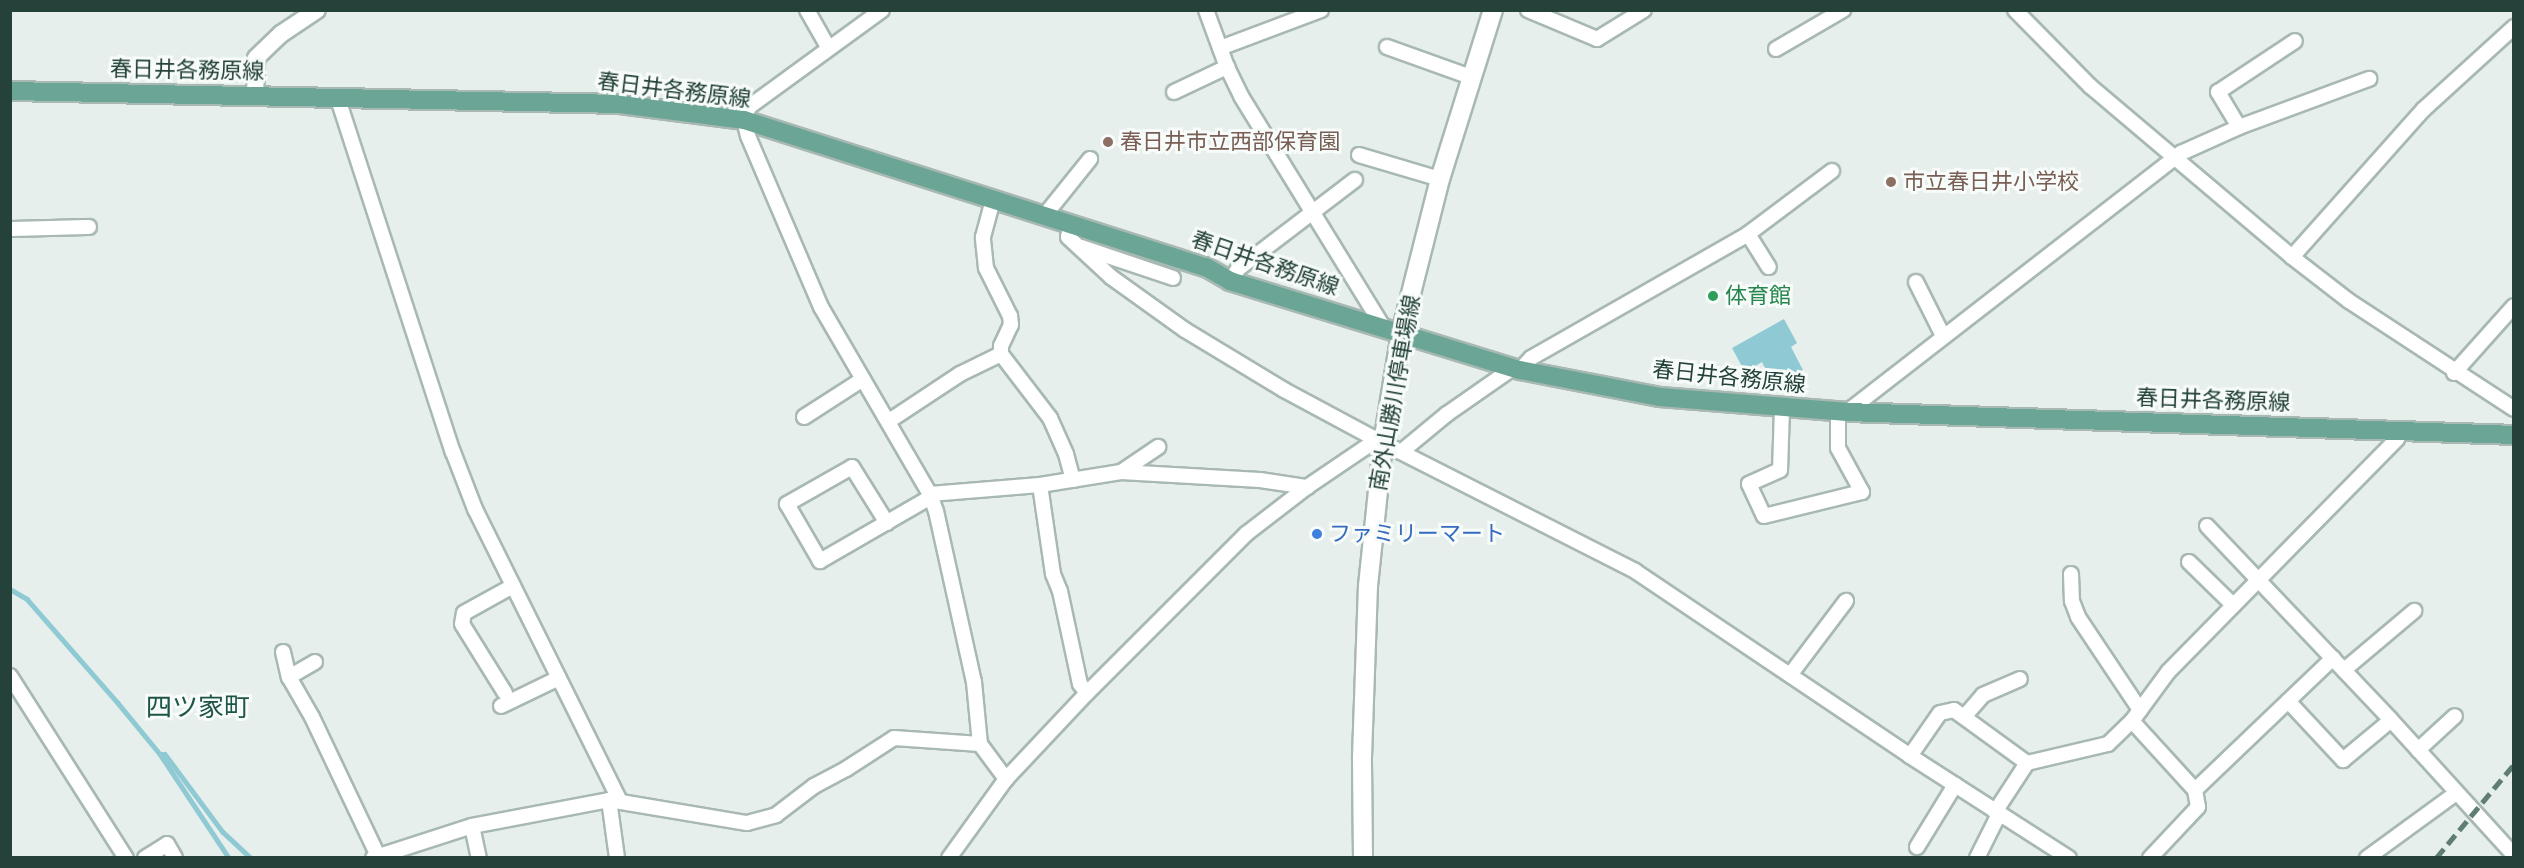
<!DOCTYPE html>
<html>
<head>
<meta charset="utf-8">
<style>
	body { margin:0 }
	#map { position:relative; width:2524px; height:868px; overflow:hidden; background:#e6efeb; font-family:Figtree,"Noto Sans JP",sans-serif }
	div>[style] { position:absolute }
	.water>* { inset:0; background:#8ec9d4 }
	.stream>* { height:4.5px; margin:-2.25px; padding:0 2.25px; transform-origin:2.25px; border-radius:2.25px; background:#8ec9d4 }
	.roads { filter:drop-shadow(2px 0 #a8b8b2) drop-shadow(-2px 0 #a8b8b2) drop-shadow(0 2px #a8b8b2) drop-shadow(0 -2px #a8b8b2) }
	.minor>* { height:14px; margin:-7px; padding:0 7px; transform-origin:7px; border-radius:7px; background:#fff }
	.tertiary>* { height:16px; margin:-8px; padding:0 8px; transform-origin:8px; border-radius:8px; background:#fff }
	.secondary>* { height:18px; margin:-9px; padding:0 9px; transform-origin:9px; border-radius:9px; background:#fff }
	.primary>* { height:18px; margin:-9px; padding:0 9px; transform-origin:9px; border-radius:9px; background:#6aa596 }
	.rail>* { height:4.5px; margin-top:-2.25px; transform-origin:0; background:repeating-linear-gradient(90deg,#5f7d75 0 12px,transparent 0 18px) }
	.dots>* { width:16px; height:16px; translate:-50% -50%; box-sizing:border-box; border:3px solid #f7fbf9; border-radius:50% }
	span { translate:-50% -50%; white-space:nowrap; text-align:center; line-height:1.15; -webkit-text-stroke:6px #f7fbf9; paint-order:stroke }
	.street-label { font-size:22px; color:#24423a }
	.education-label { font-size:22px; color:#785e54 }
	.left { translate:0 -50%; text-align:left }
	.leisure-label { font-size:22px; color:#27864d }
	.shop-label { font-size:22px; color:#366cbe }
	.quarter-label { font-size:26px; color:#1f5548 }
	.frame { position:absolute; inset:0; border:12px solid #24423a; pointer-events:none }
</style>
</head>
<body>
<div id="map">
	<div class="water">
		<i style="clip-path:polygon(1784px 319px,1797px 343px,1791px 347px,1803px 370px,1796px 374px,1767px 372px,1762px 362px,1745px 372px,1732px 348px)"></i>
	</div>
	<div class="stream">
		<i style="left:10px;top:589px;width:20px;rotate:30deg"></i>
		<i style="left:27px;top:599px;width:138px;rotate:48.8deg"></i>
		<i style="left:118px;top:703px;width:66px;rotate:50.5deg"></i>
		<i style="left:160px;top:754px;width:125px;rotate:56.4deg"></i>
		<i style="left:160px;top:754px;width:5px"></i>
		<i style="left:165px;top:754px;width:97px;rotate:53.4deg"></i>
		<i style="left:223px;top:832px;width:38px;rotate:43deg"></i>
	</div>
	<div class="roads">
		<div class="minor">
			<i style="left:807px;top:10px;width:43px;rotate:60.4deg"></i>
			<i style="left:882px;top:10px;width:165px;rotate:143.9deg"></i>
			<i style="left:749px;top:107px;width:14px;rotate:111deg"></i>
			<i style="left:744px;top:120px;width:16px;rotate:76deg"></i>
			<i style="left:748px;top:136px;width:186px;rotate:66.9deg"></i>
			<i style="left:821px;top:307px;width:216px;rotate:59.8deg"></i>
			<i style="left:930px;top:494px;width:18px;rotate:71deg"></i>
			<i style="left:936px;top:511px;width:175px;rotate:77.5deg"></i>
			<i style="left:974px;top:682px;width:62px;rotate:84.5deg"></i>
			<i style="left:980px;top:744px;width:44px;rotate:53.4deg"></i>
			<i style="left:1206px;top:10px;width:61px;rotate:69.8deg"></i>
			<i style="left:1227px;top:67px;width:32px;rotate:64deg"></i>
			<i style="left:1241px;top:96px;width:273px;rotate:58.4deg"></i>
			<i style="left:1528px;top:10px;width:75px;rotate:22.8deg"></i>
			<i style="left:1597px;top:39px;width:55px;rotate:-31.7deg"></i>
			<i style="left:2015px;top:10px;width:107px;rotate:45.4deg"></i>
			<i style="left:2090px;top:86px;width:265px;rotate:40.2deg"></i>
			<i style="left:2292px;top:257px;width:72px;rotate:37.7deg"></i>
			<i style="left:2349px;top:301px;width:197px;rotate:33.2deg"></i>
			<i style="left:1387px;top:47px;width:89px;rotate:19.7deg"></i>
			<i style="left:1220px;top:48px;width:108px;rotate:-20.6deg"></i>
			<i style="left:1776px;top:49px;width:78px;rotate:-30.2deg"></i>
			<i style="left:1174px;top:92px;width:59px;rotate:-25.3deg"></i>
			<i style="left:338px;top:99px;width:371px;rotate:72deg"></i>
			<i style="left:453px;top:452px;width:61px;rotate:68.9deg"></i>
			<i style="left:475px;top:509px;width:326px;rotate:63.6deg"></i>
			<i style="left:2239px;top:127px;width:41px;rotate:-121deg"></i>
			<i style="left:2218px;top:92px;width:92px;rotate:-33.5deg"></i>
			<i style="left:1359px;top:155px;width:84px;rotate:16.5deg"></i>
			<i style="left:1045px;top:215px;width:72px;rotate:-51.2deg"></i>
			<i style="left:1071px;top:223px;width:14px;rotate:102deg"></i>
			<i style="left:1068px;top:237px;width:59px;rotate:42.9deg"></i>
			<i style="left:1111px;top:277px;width:91px;rotate:35.6deg"></i>
			<i style="left:1185px;top:330px;width:116px;rotate:31.2deg"></i>
			<i style="left:1284px;top:390px;width:112px;rotate:28.2deg"></i>
			<i style="left:1383px;top:443px;width:283px;rotate:26.9deg"></i>
			<i style="left:1635px;top:571px;width:331px;rotate:33.9deg"></i>
			<i style="left:1910px;top:756px;width:189px;rotate:32.7deg"></i>
			<i style="left:10px;top:229px;width:79px;rotate:-1.5deg"></i>
			<i style="left:1748px;top:234px;width:39px;rotate:58deg"></i>
			<i style="left:1081px;top:247px;width:97px;rotate:18.6deg"></i>
			<i style="left:2292px;top:257px;width:198px;rotate:-48.3deg"></i>
			<i style="left:2424px;top:109px;width:122px;rotate:-42.3deg"></i>
			<i style="left:1230px;top:281px;width:14px;rotate:-56deg"></i>
			<i style="left:1238px;top:269px;width:147px;rotate:-37.3deg"></i>
			<i style="left:1916px;top:282px;width:60px;rotate:63.4deg"></i>
			<i style="left:1001px;top:354px;width:81px;rotate:52.6deg"></i>
			<i style="left:1050px;top:418px;width:39px;rotate:66deg"></i>
			<i style="left:1066px;top:454px;width:27px;rotate:75deg"></i>
			<i style="left:1520px;top:370px;width:16px;rotate:-47deg"></i>
			<i style="left:1531px;top:358px;width:250px;rotate:-29.7deg"></i>
			<i style="left:1748px;top:234px;width:105px;rotate:-36.9deg"></i>
			<i style="left:2454px;top:373px;width:90px;rotate:-48.2deg"></i>
			<i style="left:1782px;top:408px;width:62px;rotate:91.8deg"></i>
			<i style="left:1780px;top:470px;width:34px;rotate:156deg"></i>
			<i style="left:1749px;top:484px;width:35px;rotate:65deg"></i>
			<i style="left:1764px;top:516px;width:101px;rotate:-13.8deg"></i>
			<i style="left:1862px;top:492px;width:50px;rotate:-118.6deg"></i>
			<i style="left:1838px;top:448px;width:37px;rotate:-90deg"></i>
			<i style="left:1847px;top:412px;width:423px;rotate:-37.8deg"></i>
			<i style="left:2181px;top:153px;width:64px;rotate:-24.1deg"></i>
			<i style="left:2239px;top:127px;width:139px;rotate:-20.3deg"></i>
			<i style="left:804px;top:417px;width:70px;rotate:-32.8deg"></i>
			<i style="left:889px;top:421px;width:85px;rotate:-33.5deg"></i>
			<i style="left:960px;top:374px;width:46px;rotate:-26deg"></i>
			<i style="left:1001px;top:354px;width:8px;rotate:-90deg"></i>
			<i style="left:1001px;top:346px;width:23px;rotate:-65deg"></i>
			<i style="left:1011px;top:325px;width:9px;rotate:-96deg"></i>
			<i style="left:1010px;top:316px;width:54px;rotate:-116.6deg"></i>
			<i style="left:986px;top:268px;width:31px;rotate:-96deg"></i>
			<i style="left:983px;top:237px;width:39px;rotate:-75deg"></i>
			<i style="left:1401px;top:452px;width:60px;rotate:-39.6deg"></i>
			<i style="left:1447px;top:414px;width:80px;rotate:-34.9deg"></i>
			<i style="left:1121px;top:472px;width:139px;rotate:3.3deg"></i>
			<i style="left:1260px;top:480px;width:48px;rotate:8.5deg"></i>
			<i style="left:1040px;top:485px;width:90px;rotate:81.7deg"></i>
			<i style="left:1053px;top:574px;width:18px;rotate:68deg"></i>
			<i style="left:1060px;top:591px;width:95px;rotate:77.9deg"></i>
			<i style="left:1080px;top:684px;width:11px;rotate:52deg"></i>
			<i style="left:930px;top:494px;width:110px;rotate:-4.7deg"></i>
			<i style="left:1040px;top:485px;width:82px;rotate:-9.1deg"></i>
			<i style="left:1121px;top:472px;width:45px;rotate:-34deg"></i>
			<i style="left:887px;top:523px;width:66px;rotate:-122deg"></i>
			<i style="left:852px;top:467px;width:75px;rotate:150.4deg"></i>
			<i style="left:787px;top:504px;width:66px;rotate:59.9deg"></i>
			<i style="left:820px;top:561px;width:128px;rotate:-30deg"></i>
			<i style="left:2207px;top:526px;width:267px;rotate:46.5deg"></i>
			<i style="left:2391px;top:720px;width:183px;rotate:47.7deg"></i>
			<i style="left:2189px;top:562px;width:62px;rotate:44.3deg"></i>
			<i style="left:2071px;top:574px;width:27px;rotate:88deg"></i>
			<i style="left:2072px;top:601px;width:17px;rotate:69deg"></i>
			<i style="left:2078px;top:617px;width:112px;rotate:56.3deg"></i>
			<i style="left:283px;top:652px;width:26px;rotate:77deg"></i>
			<i style="left:289px;top:677px;width:46px;rotate:60.1deg"></i>
			<i style="left:312px;top:717px;width:154px;rotate:64.6deg"></i>
			<i style="left:2344px;top:670px;width:92px;rotate:-40.1deg"></i>
			<i style="left:1790px;top:675px;width:93px;rotate:-52.9deg"></i>
			<i style="left:10px;top:676px;width:216px;rotate:57.5deg"></i>
			<i style="left:289px;top:677px;width:30px;rotate:-30deg"></i>
			<i style="left:505px;top:693px;width:81px;rotate:-121.9deg"></i>
			<i style="left:462px;top:624px;width:11px;rotate:-80deg"></i>
			<i style="left:464px;top:613px;width:56px;rotate:-28.9deg"></i>
			<i style="left:2288px;top:701px;width:81px;rotate:47deg"></i>
			<i style="left:2343px;top:760px;width:62px;rotate:-39.8deg"></i>
			<i style="left:501px;top:706px;width:64px;rotate:-25.8deg"></i>
			<i style="left:1964px;top:717px;width:29px;rotate:-49deg"></i>
			<i style="left:1983px;top:695px;width:40px;rotate:-23.4deg"></i>
			<i style="left:2132px;top:721px;width:93px;rotate:47.6deg"></i>
			<i style="left:2418px;top:750px;width:50px;rotate:-42.6deg"></i>
			<i style="left:1910px;top:756px;width:52px;rotate:-55.1deg"></i>
			<i style="left:1940px;top:713px;width:14px;rotate:-12deg"></i>
			<i style="left:1954px;top:710px;width:90px;rotate:36deg"></i>
			<i style="left:609px;top:800px;width:59px;rotate:82.1deg"></i>
			<i style="left:1995px;top:812px;width:59px;rotate:-56.9deg"></i>
			<i style="left:2027px;top:763px;width:83px;rotate:-13.2deg"></i>
			<i style="left:2108px;top:744px;width:33px;rotate:-44deg"></i>
			<i style="left:2132px;top:721px;width:61px;rotate:-53.7deg"></i>
			<i style="left:2168px;top:672px;width:327px;rotate:-45.5deg"></i>
			<i style="left:2397px;top:439px;width:8px;rotate:-76deg"></i>
			<i style="left:472px;top:826px;width:33px;rotate:78deg"></i>
			<i style="left:1917px;top:847px;width:73px;rotate:-58.5deg"></i>
			<i style="left:145px;top:858px;width:26px;rotate:-32deg"></i>
			<i style="left:167px;top:844px;width:16px;rotate:60deg"></i>
			<i style="left:373px;top:858px;width:104px;rotate:-17.9deg"></i>
			<i style="left:472px;top:826px;width:139px;rotate:-10.7deg"></i>
			<i style="left:609px;top:800px;width:140px;rotate:9.5deg"></i>
			<i style="left:747px;top:823px;width:30px;rotate:-15deg"></i>
			<i style="left:776px;top:815px;width:48px;rotate:-37.3deg"></i>
			<i style="left:814px;top:786px;width:36px;rotate:-28deg"></i>
			<i style="left:846px;top:769px;width:57px;rotate:-32.9deg"></i>
			<i style="left:894px;top:738px;width:86px;rotate:4deg"></i>
			<i style="left:949px;top:858px;width:97px;rotate:-54.2deg"></i>
			<i style="left:1006px;top:779px;width:118px;rotate:-46.7deg"></i>
			<i style="left:1087px;top:693px;width:225px;rotate:-45deg"></i>
			<i style="left:1246px;top:534px;width:77px;rotate:-37.6deg"></i>
			<i style="left:1307px;top:487px;width:86px;rotate:-34.1deg"></i>
			<i style="left:1977px;top:858px;width:49px;rotate:-63.4deg"></i>
			<i style="left:2150px;top:858px;width:70px;rotate:-46.7deg"></i>
			<i style="left:2198px;top:807px;width:17px;rotate:-100deg"></i>
			<i style="left:2195px;top:790px;width:191px;rotate:-43.7deg"></i>
			<i style="left:2367px;top:858px;width:110px;rotate:-36.1deg"></i>
		</div>
		<div class="tertiary">
			<i style="left:255px;top:95px;width:37px;rotate:-88deg"></i>
			<i style="left:256px;top:58px;width:35px;rotate:-44deg"></i>
			<i style="left:281px;top:34px;width:43px;rotate:-33.7deg"></i>
		</div>
		<div class="secondary">
			<i style="left:1363px;top:858px;width:101px;rotate:-90.6deg"></i>
			<i style="left:1362px;top:757px;width:171px;rotate:-88deg"></i>
			<i style="left:1368px;top:586px;width:144px;rotate:-84deg"></i>
			<i style="left:1383px;top:443px;width:111px;rotate:-80.7deg"></i>
			<i style="left:1401px;top:333px;width:159px;rotate:-75.8deg"></i>
			<i style="left:1440px;top:179px;width:177px;rotate:-72.6deg"></i>
		</div>
		<div class="primary">
			<i style="left:10px;top:91px;width:609px;rotate:1.22deg"></i>
			<i style="left:619px;top:104px;width:126px;rotate:7.3deg"></i>
			<i style="left:744px;top:120px;width:485px;rotate:17.7deg"></i>
			<i style="left:1206px;top:267px;width:28px;rotate:30deg"></i>
			<i style="left:1230px;top:281px;width:303px;rotate:17.1deg"></i>
			<i style="left:1520px;top:370px;width:143px;rotate:10.9deg"></i>
			<i style="left:1660px;top:397px;width:188px;rotate:4.6deg"></i>
			<i style="left:1847px;top:412px;width:667px;rotate:1.97deg"></i>
		</div>
	</div>
	<div class="rail">
		<i style="left:2436px;top:858px;width:122px;rotate:-50.3deg"></i>
	</div>
	<div class="dots">
		<i style="left:1108px;top:142px;background:#8d6e63"></i>
		<i style="left:1891px;top:182px;background:#8d6e63"></i>
		<i style="left:1713px;top:296px;background:#2e9e5b"></i>
		<i style="left:1317px;top:534px;background:#3f7fe0"></i>
	</div>
	<div class="street-label">
		<span style="left:187px;top:70px;rotate:1deg">春日井各務原線</span>
		<span style="left:674px;top:90px;rotate:7deg">春日井各務原線</span>
		<span style="left:1265px;top:263px;rotate:19deg">春日井各務原線</span>
		<span style="left:1729px;top:377px;rotate:6deg">春日井各務原線</span>
		<span style="left:1395px;top:393px;rotate:-80deg">南外山勝川停車場線</span>
		<span style="left:2213px;top:400px;rotate:2deg">春日井各務原線</span>
	</div>
	<div class="education-label">
		<span class="left" style="left:1120px;top:142px">春日井市立西部保育園</span>
		<span class="left" style="left:1903px;top:182px">市立春日井小学校</span>
	</div>
	<div class="leisure-label">
		<span class="left" style="left:1725px;top:296px">体育館</span>
	</div>
	<div class="shop-label">
		<span class="left" style="left:1329px;top:534px">ファミリーマート</span>
	</div>
	<div class="quarter-label">
		<span style="left:198px;top:708px">四ツ家町</span>
	</div>
	<div class="frame"></div>
</div>
</body>
</html>
